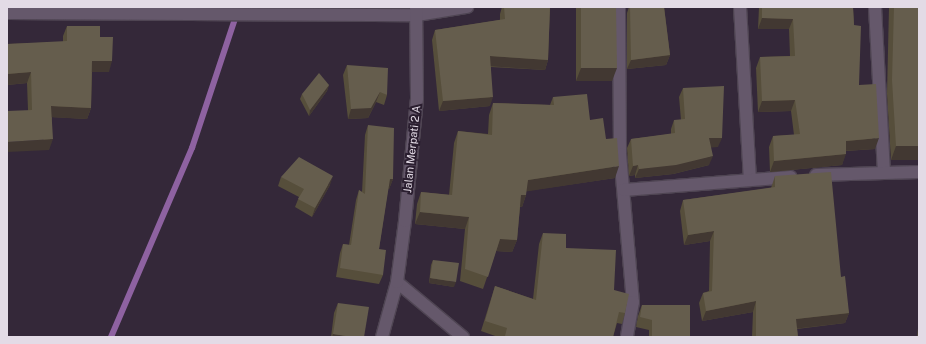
<!DOCTYPE html>
<html>
<head>
<meta charset="utf-8">
<style>
	body { margin:0 }
	#map { position:relative; width:926px; height:344px; overflow:hidden; background:#342839; font-family:"Public Sans",sans-serif }
	div>[style] { position:absolute }
	.stream>* { height:6px; margin:-3px; padding:0 3px; transform-origin:3px; border-radius:3px; background:#8e62a1 }
	.roads { filter:drop-shadow(1px 0 #4f4553) drop-shadow(-1px 0 #4f4553) drop-shadow(0 1px #4f4553) drop-shadow(0 -1px #4f4553) }
	.minor>* { height:12px; margin:-6px; padding:0 6px; transform-origin:6px; border-radius:6px; background:#65586b }
	.wall>* { inset:0; background:#564e3b }
	.shaded-wall>* { inset:0; background:#423832 }
	.building>* { inset:0; background:#655d4d }
	span { translate:-50% -50%; white-space:nowrap; text-align:center; line-height:1.15; -webkit-text-stroke:4px #2a1e2f; paint-order:stroke }
	.street-label { font-size:11px; color:#e3dbe6 }
	.frame { position:absolute; inset:0; border:8px solid #e3dbe6; pointer-events:none }
</style>
</head>
<body>
<div id="map">
	<div class="stream">
		<i style="left:111px;top:337px;width:206px;rotate:-66.8deg"></i>
		<i style="left:192px;top:148px;width:149px;rotate:-71.6deg"></i>
	</div>
	<div class="roads">
		<div class="minor">
			<i style="left:619px;top:7px;width:147px;rotate:89.6deg"></i>
			<i style="left:620px;top:154px;width:149px;rotate:85deg"></i>
			<i style="left:633px;top:302px;width:36px;rotate:100deg"></i>
			<i style="left:740px;top:7px;width:173px;rotate:86.7deg"></i>
			<i style="left:875px;top:7px;width:164px;rotate:86.9deg"></i>
			<i style="left:7px;top:13px;width:410px;rotate:0.3deg"></i>
			<i style="left:417px;top:15px;width:51px;rotate:-9.1deg"></i>
			<i style="left:816px;top:175px;width:103px;rotate:-1.7deg"></i>
			<i style="left:624px;top:190px;width:167px;rotate:-4.5deg"></i>
			<i style="left:397px;top:282px;width:86px;rotate:39.8deg"></i>
			<i style="left:382px;top:337px;width:57px;rotate:-74.7deg"></i>
			<i style="left:397px;top:282px;width:62px;rotate:-82.5deg"></i>
			<i style="left:405px;top:221px;width:124px;rotate:-84.4deg"></i>
			<i style="left:417px;top:98px;width:90px;rotate:-90.6deg"></i>
		</div>
	</div>
	<div class="wall">
		<i style="clip-path:polygon(502px 7px,550px 7px,548px 60px,545px 70px,491px 67px,490px 106px,439px 111px,432px 40px,435px 30px,500px 20px,500px 14px)"></i>
		<i style="clip-path:polygon(576px 7px,616px 7px,612px 81px,576px 81px)"></i>
		<i style="clip-path:polygon(629px 7px,664px 7px,670px 55px,666px 65px,627px 69px,627px 13px)"></i>
		<i style="clip-path:polygon(759px 7px,853px 7px,854px 25px,859px 85px,875px 149px,846px 151px,842px 165px,770px 172px,769px 147px,773px 136px,794px 135px,791px 111px,758px 112px,756px 68px,760px 57px,790px 56px,789px 29px,758px 29px)"></i>
		<i style="clip-path:polygon(889px 7px,919px 7px,919px 160px,891px 160px,887px 94px)"></i>
		<i style="clip-path:polygon(67px 26px,100px 37px,109px 72px,92px 72px,91px 108px,87px 119px,52px 117px,49px 150px,28px 110px,27px 83px,7px 85px,7px 44px,63px 42px,63px 36px)"></i>
		<i style="clip-path:polygon(347px 65px,387px 95px,384px 105px,376px 102px,368px 118px,348px 119px,343px 75px)"></i>
		<i style="clip-path:polygon(329px 85px,327px 91px,309px 116px,300px 99px,302px 94px)"></i>
		<i style="clip-path:polygon(683px 88px,718px 147px,711px 147px,709px 165px,673px 174px,635px 178px,635px 175px,629px 176px,627px 148px,631px 139px,671px 134px,671px 129px,674px 120px,681px 120px,679px 97px)"></i>
		<i style="clip-path:polygon(553px 97px,590px 120px,606px 139px,615px 178px,526px 191px,526px 195px,522px 207px,520px 207px,517px 240px,512px 252px,496px 251px,483px 289px,460px 281px,465px 229px,415px 224px,417px 204px,421px 192px,449px 195px,454px 143px,458px 131px,488px 134px,489px 115px,493px 103px,550px 105px)"></i>
		<i style="clip-path:polygon(368px 125px,393px 179px,389px 189px,388px 189px,379px 249px,383px 275px,379px 284px,336px 277px,340px 253px,343px 244px,349px 245px,356px 200px,359px 190px,362px 192px,365px 135px)"></i>
		<i style="clip-path:polygon(775px 176px,841px 277px,849px 313px,845px 323px,797px 329px,798px 337px,752px 337px,753px 312px,702px 321px,699px 303px,703px 293px,709px 291px,710px 241px,684px 245px,680px 211px,683px 200px,771px 188px)"></i>
		<i style="clip-path:polygon(281px 177px,330px 185px,312px 217px,295px 207px,299px 197px,278px 186px)"></i>
		<i style="clip-path:polygon(543px 233px,566px 248px,614px 290px,625px 313px,622px 324px,617px 323px,613px 337px,498px 337px,481px 331px,495px 286px,533px 299px,539px 244px)"></i>
		<i style="clip-path:polygon(433px 260px,454px 287px,429px 283px,431px 265px)"></i>
		<i style="clip-path:polygon(338px 303px,364px 337px,331px 337px,334px 313px)"></i>
		<i style="clip-path:polygon(642px 305px,690px 337px,649px 337px,649px 330px,636px 327px,638px 316px)"></i>
		<i style="clip-path:polygon(919px 320px,919px 337px,917px 337px)"></i>
	</div>
	<div class="shaded-wall">
		<i style="clip-path:polygon(762px 18px,793px 19px,789px 29px,758px 29px)"></i>
		<i style="clip-path:polygon(670px 55px,666px 65px,627px 69px,631px 60px)"></i>
		<i style="clip-path:polygon(490px 56px,548px 60px,545px 70px,487px 66px)"></i>
		<i style="clip-path:polygon(92px 61px,112px 61px,109px 72px,88px 72px)"></i>
		<i style="clip-path:polygon(581px 68px,617px 68px,612px 81px,576px 81px)"></i>
		<i style="clip-path:polygon(31px 72px,27px 83px,7px 85px,7px 74px)"></i>
		<i style="clip-path:polygon(329px 85px,327px 91px,309px 116px,310px 110px)"></i>
		<i style="clip-path:polygon(380px 92px,376px 102px,368px 118px,348px 119px,351px 109px)"></i>
		<i style="clip-path:polygon(493px 97px,490px 106px,439px 111px,443px 101px)"></i>
		<i style="clip-path:polygon(795px 100px,791px 111px,758px 112px,762px 101px)"></i>
		<i style="clip-path:polygon(51px 106px,91px 108px,87px 119px,47px 117px)"></i>
		<i style="clip-path:polygon(709px 138px,722px 138px,718px 147px,705px 148px)"></i>
		<i style="clip-path:polygon(879px 138px,875px 149px,842px 151px,846px 141px)"></i>
		<i style="clip-path:polygon(53px 139px,49px 150px,7px 152px,7px 142px)"></i>
		<i style="clip-path:polygon(896px 146px,919px 146px,919px 160px,891px 160px)"></i>
		<i style="clip-path:polygon(846px 154px,842px 165px,770px 172px,774px 161px)"></i>
		<i style="clip-path:polygon(713px 156px,709px 165px,673px 174px,635px 178px,639px 169px)"></i>
		<i style="clip-path:polygon(638px 165px,635px 175px,629px 176px,633px 166px)"></i>
		<i style="clip-path:polygon(619px 166px,615px 178px,523px 192px,528px 180px)"></i>
		<i style="clip-path:polygon(333px 176px,330px 185px,312px 217px,315px 208px)"></i>
		<i style="clip-path:polygon(390px 179px,393px 179px,389px 189px,386px 189px)"></i>
		<i style="clip-path:polygon(521px 195px,526px 195px,522px 207px,516px 206px)"></i>
		<i style="clip-path:polygon(420px 212px,469px 217px,465px 229px,415px 224px)"></i>
		<i style="clip-path:polygon(714px 231px,710px 241px,684px 245px,688px 235px)"></i>
		<i style="clip-path:polygon(500px 239px,517px 240px,512px 252px,496px 251px)"></i>
		<i style="clip-path:polygon(430px 278px,456px 282px,454px 287px,429px 283px)"></i>
		<i style="clip-path:polygon(756px 301px,753px 312px,702px 321px,706px 311px)"></i>
		<i style="clip-path:polygon(849px 313px,845px 323px,793px 329px,796px 319px)"></i>
		<i style="clip-path:polygon(333px 334px,352px 337px,332px 337px)"></i>
	</div>
	<div class="building">
		<i style="clip-path:polygon(504px 7px,550px 7px,548px 60px,490px 56px,493px 97px,443px 101px,435px 30px,505px 19px)"></i>
		<i style="clip-path:polygon(581px 7px,616px 7px,617px 68px,581px 68px)"></i>
		<i style="clip-path:polygon(630px 7px,664px 7px,670px 55px,631px 60px)"></i>
		<i style="clip-path:polygon(762px 7px,853px 7px,854px 25px,861px 26px,859px 85px,876px 84px,879px 138px,846px 141px,846px 154px,774px 161px,773px 136px,800px 134px,795px 100px,762px 101px,760px 57px,795px 56px,793px 19px,762px 18px)"></i>
		<i style="clip-path:polygon(894px 7px,919px 7px,919px 146px,896px 146px,892px 80px)"></i>
		<i style="clip-path:polygon(67px 26px,100px 26px,100px 37px,113px 37px,112px 61px,92px 61px,91px 108px,51px 106px,53px 139px,7px 142px,7px 111px,32px 110px,31px 72px,7px 74px,7px 44px,67px 41px)"></i>
		<i style="clip-path:polygon(347px 65px,388px 68px,387px 95px,380px 92px,371px 108px,351px 109px)"></i>
		<i style="clip-path:polygon(319px 73px,329px 85px,310px 110px,302px 94px)"></i>
		<i style="clip-path:polygon(724px 86px,722px 138px,709px 138px,713px 156px,676px 165px,639px 169px,638px 165px,633px 166px,631px 139px,675px 133px,674px 120px,685px 119px,683px 88px)"></i>
		<i style="clip-path:polygon(587px 94px,590px 120px,603px 118px,606px 139px,617px 138px,619px 166px,528px 180px,526px 195px,521px 195px,517px 240px,500px 239px,488px 277px,465px 269px,469px 217px,420px 212px,421px 192px,452px 195px,458px 131px,492px 135px,493px 103px,554px 105px,553px 97px)"></i>
		<i style="clip-path:polygon(368px 125px,394px 128px,393px 179px,390px 179px,379px 249px,386px 250px,383px 275px,340px 268px,343px 244px,351px 245px,359px 190px,365px 194px)"></i>
		<i style="clip-path:polygon(299px 157px,333px 176px,315px 208px,298px 199px,304px 189px,281px 177px)"></i>
		<i style="clip-path:polygon(831px 172px,841px 277px,845px 276px,849px 313px,796px 319px,798px 337px,756px 337px,756px 301px,706px 311px,703px 293px,712px 291px,714px 231px,688px 235px,683px 200px,775px 187px,775px 176px)"></i>
		<i style="clip-path:polygon(543px 233px,566px 234px,566px 248px,616px 250px,614px 290px,629px 294px,625px 313px,619px 312px,613px 337px,508px 337px,505px 336px,507px 328px,485px 321px,495px 286px,536px 300px)"></i>
		<i style="clip-path:polygon(433px 260px,459px 263px,456px 282px,430px 278px)"></i>
		<i style="clip-path:polygon(338px 303px,369px 307px,364px 337px,352px 337px,333px 334px)"></i>
		<i style="clip-path:polygon(642px 305px,690px 305px,690px 337px,652px 337px,652px 320px,640px 317px)"></i>
	</div>
	<div class="street-label">
		<span style="left:412px;top:149px;rotate:-84deg">Jalan Merpati 2 A</span>
	</div>
	<div class="frame"></div>
</div>
</body>
</html>
